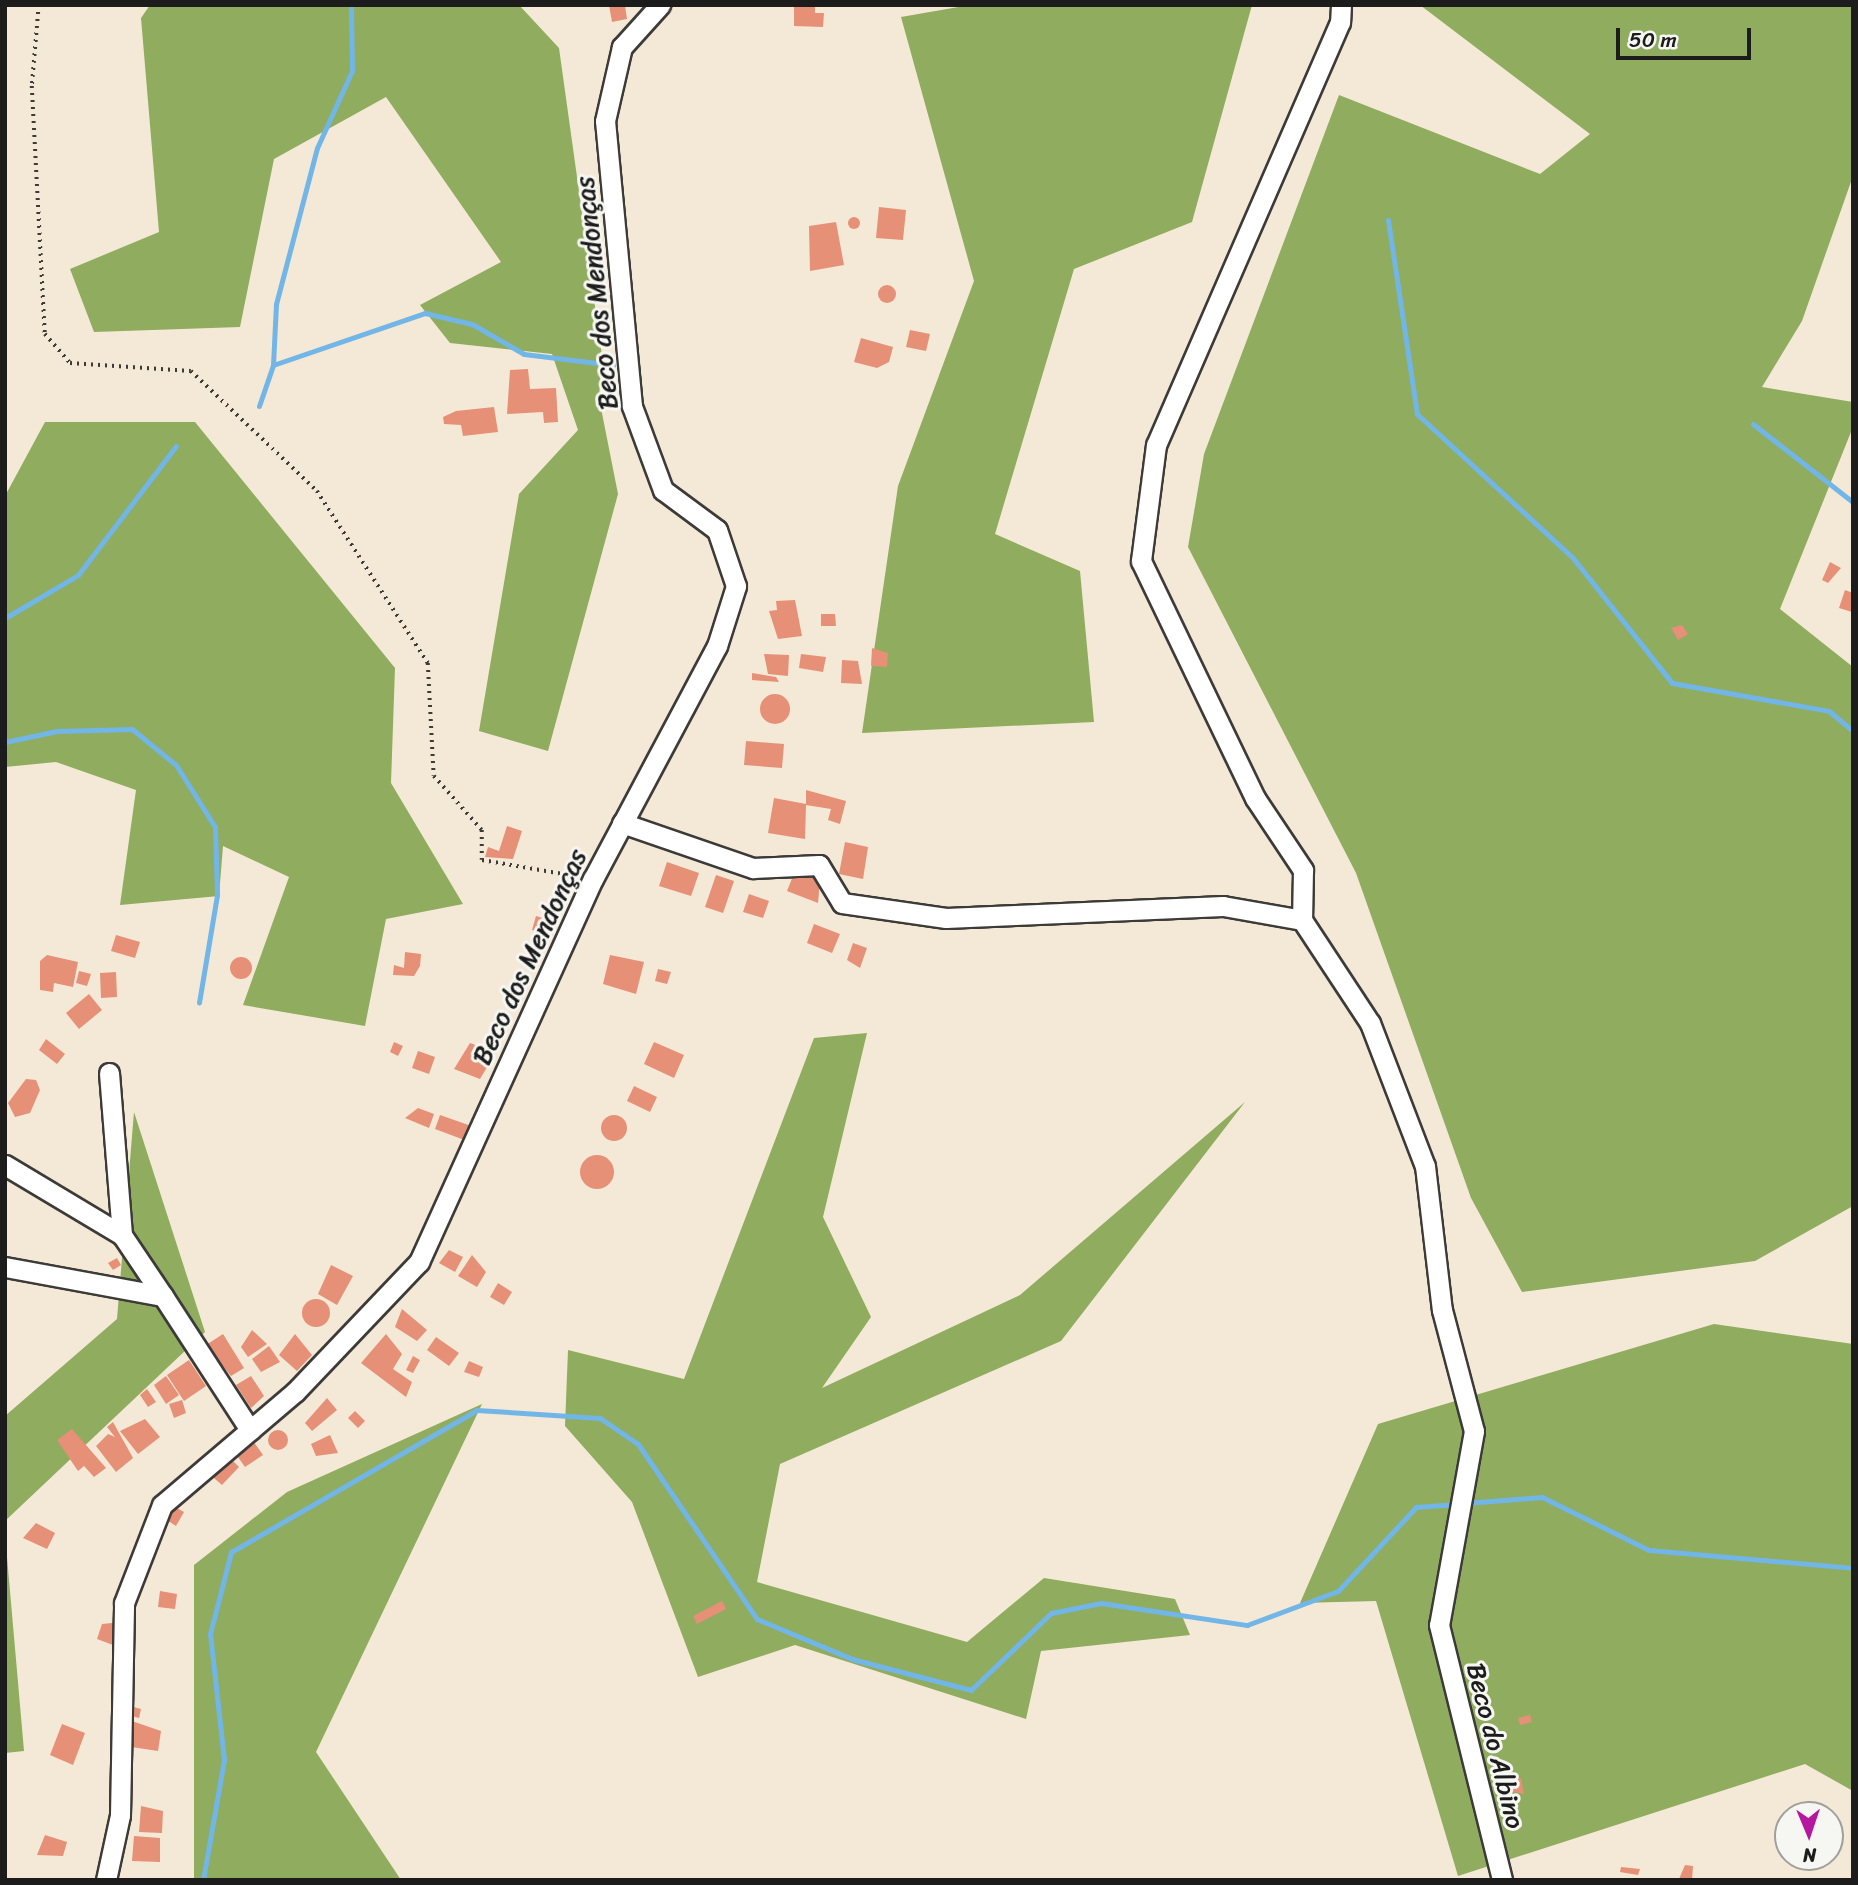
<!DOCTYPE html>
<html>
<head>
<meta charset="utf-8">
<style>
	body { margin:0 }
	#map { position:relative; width:1858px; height:1885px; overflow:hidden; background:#f4e9d6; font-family:Sriracha,sans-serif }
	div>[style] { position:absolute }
	.forest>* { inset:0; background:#8fac5f }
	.stream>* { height:5px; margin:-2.5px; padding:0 2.5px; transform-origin:2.5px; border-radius:2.5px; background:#72b6e8 }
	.building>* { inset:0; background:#e59077 }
	.round { border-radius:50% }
	.path>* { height:3.5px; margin-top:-1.75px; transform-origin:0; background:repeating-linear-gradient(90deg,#3c3b38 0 2px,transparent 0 7px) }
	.roads { filter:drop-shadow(2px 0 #3c3b38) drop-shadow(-2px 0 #3c3b38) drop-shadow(0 2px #3c3b38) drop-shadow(0 -2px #3c3b38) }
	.minor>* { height:19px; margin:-9.5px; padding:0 9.5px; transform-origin:9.5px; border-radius:9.5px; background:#fff }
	span { translate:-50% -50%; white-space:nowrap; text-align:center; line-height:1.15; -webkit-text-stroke:6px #f6f6f2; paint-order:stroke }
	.street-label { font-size:26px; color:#1c1c1c }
	.frame { position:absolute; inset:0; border:7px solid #1c1c1c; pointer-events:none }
	.north { position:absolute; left:1774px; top:1801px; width:70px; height:70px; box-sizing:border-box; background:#f6f6f2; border:2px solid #9f9f9c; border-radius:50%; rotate:178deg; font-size:19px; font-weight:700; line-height:28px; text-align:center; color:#1c1c1c }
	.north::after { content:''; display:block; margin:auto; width:24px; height:32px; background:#b5179e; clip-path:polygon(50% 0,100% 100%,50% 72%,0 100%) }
	.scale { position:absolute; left:1616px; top:28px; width:135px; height:32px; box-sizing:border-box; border:4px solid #1c1c1c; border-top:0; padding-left:9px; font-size:21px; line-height:24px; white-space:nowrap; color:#1c1c1c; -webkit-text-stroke:5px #f6f6f2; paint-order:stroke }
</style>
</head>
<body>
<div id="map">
	<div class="forest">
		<i style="clip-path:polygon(150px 5px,519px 5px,559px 48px,602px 356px,599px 398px,618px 494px,548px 751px,479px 731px,519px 494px,578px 430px,552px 354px,450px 343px,420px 305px,501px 262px,386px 97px,274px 159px,240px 327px,94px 332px,70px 269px,159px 232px,141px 18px)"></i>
		<i style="clip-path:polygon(970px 5px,1252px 5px,1192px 222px,1074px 269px,995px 534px,1080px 571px,1094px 722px,862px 733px,898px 486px,974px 281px,901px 17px)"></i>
		<i style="clip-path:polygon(1420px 5px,1853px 5px,1853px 176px,1802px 321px,1762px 387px,1853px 402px,1853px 427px,1780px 609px,1853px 667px,1853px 1206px,1755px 1261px,1522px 1292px,1471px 1198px,1356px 873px,1188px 547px,1204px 454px,1339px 95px,1540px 174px,1590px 134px)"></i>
		<i style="clip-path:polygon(45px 422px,195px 422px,395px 668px,391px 783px,463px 904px,386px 919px,365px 1026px,243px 1005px,289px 877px,223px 846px,219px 896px,120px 905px,136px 790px,56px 762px,5px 767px,5px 496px)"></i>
		<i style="clip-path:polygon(867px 1033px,823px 1217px,871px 1317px,822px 1388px,1020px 1295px,1245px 1102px,1061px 1341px,780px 1464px,757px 1582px,967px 1642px,1044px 1578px,1175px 1599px,1190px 1635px,1041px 1651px,1026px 1719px,795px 1645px,698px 1677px,632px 1502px,565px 1426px,568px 1350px,684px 1379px,814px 1038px)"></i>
		<i style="clip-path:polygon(134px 1112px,205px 1332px,5px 1521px,5px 1416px,117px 1319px)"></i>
		<i style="clip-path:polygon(1714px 1324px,1853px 1344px,1853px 1791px,1805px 1764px,1458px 1876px,1376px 1601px,1300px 1603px,1378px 1424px)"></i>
		<i style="clip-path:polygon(482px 1404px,316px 1752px,401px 1880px,194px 1880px,194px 1565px,287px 1492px)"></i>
		<i style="clip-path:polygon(5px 1534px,24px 1751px,5px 1753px)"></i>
	</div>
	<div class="stream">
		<i style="left:1388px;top:220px;width:196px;rotate:81.5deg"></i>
		<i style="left:1417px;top:414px;width:212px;rotate:42.7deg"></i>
		<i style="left:1573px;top:558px;width:159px;rotate:51.6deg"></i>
		<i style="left:1672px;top:683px;width:159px;rotate:10.1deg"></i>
		<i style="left:1829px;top:711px;width:31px;rotate:40deg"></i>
		<i style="left:273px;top:365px;width:161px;rotate:-18.9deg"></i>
		<i style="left:425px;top:313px;width:48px;rotate:13.2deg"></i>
		<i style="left:472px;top:324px;width:60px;rotate:30deg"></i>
		<i style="left:524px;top:354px;width:90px;rotate:7deg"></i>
		<i style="left:259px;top:406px;width:43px;rotate:-71.1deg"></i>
		<i style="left:273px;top:365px;width:61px;rotate:-87.2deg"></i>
		<i style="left:276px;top:304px;width:161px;rotate:-75.3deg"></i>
		<i style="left:317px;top:148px;width:85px;rotate:-65.6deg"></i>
		<i style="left:352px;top:71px;width:66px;rotate:-90.9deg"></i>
		<i style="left:1753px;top:424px;width:127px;rotate:38deg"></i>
		<i style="left:5px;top:618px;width:85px;rotate:-30.5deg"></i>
		<i style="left:78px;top:575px;width:162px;rotate:-52.8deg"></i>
		<i style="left:5px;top:742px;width:53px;rotate:-11.9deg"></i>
		<i style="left:57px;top:731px;width:75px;rotate:-1.5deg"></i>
		<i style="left:132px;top:729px;width:57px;rotate:39.3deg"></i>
		<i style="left:176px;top:765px;width:73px;rotate:57.8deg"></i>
		<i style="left:215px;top:827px;width:68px;rotate:88.3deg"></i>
		<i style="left:217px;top:895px;width:109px;rotate:99.5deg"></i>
		<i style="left:1466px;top:1503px;width:76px;rotate:-4.5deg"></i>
		<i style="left:1542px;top:1497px;width:119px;rotate:26.4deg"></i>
		<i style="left:1649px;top:1550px;width:205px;rotate:5deg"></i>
		<i style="left:203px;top:1880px;width:122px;rotate:-80.1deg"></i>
		<i style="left:224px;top:1760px;width:127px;rotate:-96.3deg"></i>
		<i style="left:210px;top:1634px;width:85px;rotate:-75.6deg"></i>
		<i style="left:231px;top:1552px;width:284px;rotate:-30deg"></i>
		<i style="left:477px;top:1410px;width:123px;rotate:3.7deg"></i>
		<i style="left:600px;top:1418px;width:46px;rotate:34.4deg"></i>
		<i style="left:638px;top:1444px;width:212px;rotate:55.8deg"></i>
		<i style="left:757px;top:1619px;width:103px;rotate:22.8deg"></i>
		<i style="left:852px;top:1659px;width:123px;rotate:14.6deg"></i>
		<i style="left:971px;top:1690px;width:111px;rotate:-43.9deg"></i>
		<i style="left:1051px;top:1613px;width:51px;rotate:-11.3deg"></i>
		<i style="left:1101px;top:1603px;width:148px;rotate:8.6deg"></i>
		<i style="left:1247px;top:1625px;width:97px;rotate:-20.5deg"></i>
		<i style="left:1338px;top:1591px;width:115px;rotate:-47.1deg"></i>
		<i style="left:1416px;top:1507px;width:41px;rotate:-4.2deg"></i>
	</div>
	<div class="building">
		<i style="clip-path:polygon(609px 5px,625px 5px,627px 19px,612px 22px)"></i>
		<i style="clip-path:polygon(794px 5px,815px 5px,815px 13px,824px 13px,823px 27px,794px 26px)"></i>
		<i style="clip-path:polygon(879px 207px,906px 210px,903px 240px,876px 238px)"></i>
		<i class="round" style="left:848px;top:217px;width:12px;height:12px"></i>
		<i style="clip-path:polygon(836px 222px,844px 265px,810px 271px,809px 226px)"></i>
		<i class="round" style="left:878px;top:285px;width:18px;height:18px"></i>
		<i style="clip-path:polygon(910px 330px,930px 334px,926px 351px,906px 347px)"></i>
		<i style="clip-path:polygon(861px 338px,893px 347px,889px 362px,877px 368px,854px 362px)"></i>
		<i style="clip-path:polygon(528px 369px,530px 389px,556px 388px,558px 422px,544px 423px,543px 412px,507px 414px,510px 370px)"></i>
		<i style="clip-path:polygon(494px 407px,498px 432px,463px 436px,461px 425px,444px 424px,443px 417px,456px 411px)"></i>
		<i style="clip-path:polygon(1830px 562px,1841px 568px,1828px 583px,1822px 580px)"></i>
		<i style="clip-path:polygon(1845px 590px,1853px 593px,1852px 612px,1839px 608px)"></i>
		<i style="clip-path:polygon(795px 600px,802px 636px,778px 639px,769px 611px,777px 610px,776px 601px)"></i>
		<i style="clip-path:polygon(821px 614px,835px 614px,836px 626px,821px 626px)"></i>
		<i style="clip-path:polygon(1682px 625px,1688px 634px,1678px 640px,1671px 628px)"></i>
		<i style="clip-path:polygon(872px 648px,888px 653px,887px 667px,871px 666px)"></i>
		<i style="clip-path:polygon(764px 654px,789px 655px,788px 676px,768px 674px)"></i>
		<i style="clip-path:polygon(801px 654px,826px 657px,823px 672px,799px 668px)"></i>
		<i style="clip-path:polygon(842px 660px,858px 661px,862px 684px,841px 683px)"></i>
		<i style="clip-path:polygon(752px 673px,776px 677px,779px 682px,752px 680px)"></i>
		<i class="round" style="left:760px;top:694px;width:30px;height:30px"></i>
		<i style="clip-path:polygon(746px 741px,784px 744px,782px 768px,744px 765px)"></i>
		<i style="clip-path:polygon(806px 790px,846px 801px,840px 824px,828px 820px,831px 809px,806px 805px,805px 839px,768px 833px,774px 798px,806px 804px)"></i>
		<i style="clip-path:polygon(507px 826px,522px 831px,513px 859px,485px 857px,488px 847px,499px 851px)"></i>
		<i style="clip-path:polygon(845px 842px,868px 847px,863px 879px,839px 874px)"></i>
		<i style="clip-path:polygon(667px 862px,699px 873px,691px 896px,659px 886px)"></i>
		<i style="clip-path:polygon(795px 871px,820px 880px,818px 903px,787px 891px)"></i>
		<i style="clip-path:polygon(716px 875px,734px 881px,723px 913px,705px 907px)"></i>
		<i style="clip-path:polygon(749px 894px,769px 901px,763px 918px,743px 912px)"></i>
		<i style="clip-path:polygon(536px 916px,556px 922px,552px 936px,532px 930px)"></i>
		<i style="clip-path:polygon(814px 924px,840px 934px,832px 953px,807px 943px)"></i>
		<i style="clip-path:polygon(116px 935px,140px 942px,135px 958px,111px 951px)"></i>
		<i style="clip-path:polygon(853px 943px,867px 948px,860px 968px,847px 960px)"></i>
		<i style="clip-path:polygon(405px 952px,421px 954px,420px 966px,414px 976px,393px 975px,394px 965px,404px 968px)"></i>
		<i style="clip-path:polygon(47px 955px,78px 962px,73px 987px,54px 983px,53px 992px,40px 990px,40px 961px)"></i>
		<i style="clip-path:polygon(610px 955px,644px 962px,636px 994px,603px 984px)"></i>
		<i class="round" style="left:230px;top:957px;width:22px;height:22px"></i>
		<i style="clip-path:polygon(658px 969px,671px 972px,667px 984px,655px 981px)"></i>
		<i style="clip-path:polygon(79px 971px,91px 974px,87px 986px,76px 983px)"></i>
		<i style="clip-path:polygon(116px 972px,117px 997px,101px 998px,100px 973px)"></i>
		<i style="clip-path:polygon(89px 994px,102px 1010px,79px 1029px,66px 1013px)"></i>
		<i style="clip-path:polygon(46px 1039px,65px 1054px,57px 1064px,39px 1050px)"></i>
		<i style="clip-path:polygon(394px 1042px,403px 1046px,398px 1056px,390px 1052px)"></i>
		<i style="clip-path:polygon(654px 1042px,684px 1055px,674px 1078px,644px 1064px)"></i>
		<i style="clip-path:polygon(470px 1043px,496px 1052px,480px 1079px,454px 1069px)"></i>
		<i style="clip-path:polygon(418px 1051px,435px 1057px,429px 1074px,412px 1068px)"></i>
		<i style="clip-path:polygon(26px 1079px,36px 1080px,40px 1090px,30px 1113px,15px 1117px,8px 1103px)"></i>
		<i style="clip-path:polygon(634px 1086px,657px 1097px,650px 1112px,627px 1101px)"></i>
		<i style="clip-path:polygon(418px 1108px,434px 1114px,429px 1128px,405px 1118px)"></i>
		<i style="clip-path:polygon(440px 1115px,474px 1127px,467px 1141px,435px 1129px)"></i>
		<i class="round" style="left:601px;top:1115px;width:26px;height:26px"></i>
		<i class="round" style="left:580px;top:1155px;width:34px;height:34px"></i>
		<i style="clip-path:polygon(449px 1250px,463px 1257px,455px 1272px,439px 1263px)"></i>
		<i style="clip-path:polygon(472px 1255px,486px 1272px,477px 1287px,458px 1276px)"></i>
		<i style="clip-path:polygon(117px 1258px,121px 1265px,113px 1270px,108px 1263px)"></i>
		<i style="clip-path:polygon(331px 1265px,353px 1276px,337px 1305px,318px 1294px)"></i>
		<i style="clip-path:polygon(498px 1283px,512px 1292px,504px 1305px,490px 1297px)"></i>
		<i class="round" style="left:302px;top:1299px;width:28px;height:28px"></i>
		<i style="clip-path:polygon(402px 1309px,427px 1330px,417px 1341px,395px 1327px)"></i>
		<i style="clip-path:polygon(252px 1330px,267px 1344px,248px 1357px,241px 1347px)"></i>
		<i style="clip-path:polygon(223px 1334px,244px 1368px,231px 1376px,206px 1345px)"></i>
		<i style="clip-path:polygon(295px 1334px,312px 1355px,297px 1371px,279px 1355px)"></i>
		<i style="clip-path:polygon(386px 1334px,402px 1354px,393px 1369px,412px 1382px,406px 1397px,361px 1363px)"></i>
		<i style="clip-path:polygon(436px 1337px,459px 1353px,449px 1366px,427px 1350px)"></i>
		<i style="clip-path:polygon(269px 1346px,280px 1362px,261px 1372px,252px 1359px)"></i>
		<i style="clip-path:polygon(413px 1356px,420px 1360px,413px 1373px,406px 1370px)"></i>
		<i style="clip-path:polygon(189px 1360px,206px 1386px,184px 1401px,167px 1375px)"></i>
		<i style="clip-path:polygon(469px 1361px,483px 1367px,479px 1377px,464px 1372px)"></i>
		<i style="clip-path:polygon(166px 1376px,179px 1395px,166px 1404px,154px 1385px)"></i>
		<i style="clip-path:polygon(251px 1376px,264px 1396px,251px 1408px,236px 1385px)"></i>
		<i style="clip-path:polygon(147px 1389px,156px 1402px,148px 1407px,140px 1395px)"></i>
		<i style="clip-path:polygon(327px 1398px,337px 1410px,312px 1431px,305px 1423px)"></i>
		<i style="clip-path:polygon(182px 1400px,186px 1413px,174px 1418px,169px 1404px)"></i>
		<i style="clip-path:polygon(355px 1411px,365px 1421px,358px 1428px,348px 1418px)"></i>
		<i style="clip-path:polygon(145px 1419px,160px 1437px,138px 1454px,120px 1431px)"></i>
		<i style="clip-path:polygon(113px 1422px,133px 1458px,116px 1472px,96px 1446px,108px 1434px,115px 1437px,107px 1427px)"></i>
		<i style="clip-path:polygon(72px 1429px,106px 1468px,94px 1477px,84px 1466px,78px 1471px,57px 1440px)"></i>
		<i class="round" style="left:268px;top:1430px;width:20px;height:20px"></i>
		<i style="clip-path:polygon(330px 1435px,338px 1453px,316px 1456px,311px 1444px)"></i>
		<i style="clip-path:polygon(251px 1438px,263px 1455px,245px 1467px,233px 1450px)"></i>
		<i style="clip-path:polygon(226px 1454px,239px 1467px,222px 1485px,208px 1473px)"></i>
		<i style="clip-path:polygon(173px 1506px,184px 1512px,176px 1526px,165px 1519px)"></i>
		<i style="clip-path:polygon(36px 1523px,55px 1533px,47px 1549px,23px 1538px)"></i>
		<i style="clip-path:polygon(160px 1591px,177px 1594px,175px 1609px,158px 1607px)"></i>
		<i style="clip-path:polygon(722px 1601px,726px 1609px,697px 1624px,693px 1616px)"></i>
		<i style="clip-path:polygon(112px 1623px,119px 1625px,113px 1645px,97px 1639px,102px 1624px)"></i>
		<i style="clip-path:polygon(130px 1706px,141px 1709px,139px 1718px,127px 1715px)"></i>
		<i style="clip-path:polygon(1530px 1715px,1532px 1722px,1520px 1725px,1518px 1718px)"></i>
		<i style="clip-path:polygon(129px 1720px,161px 1731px,158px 1751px,125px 1746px)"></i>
		<i style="clip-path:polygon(62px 1724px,85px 1733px,73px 1765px,50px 1755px)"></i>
		<i style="clip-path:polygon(1521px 1778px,1524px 1794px,1504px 1790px,1503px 1780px)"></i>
		<i style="clip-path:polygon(141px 1806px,163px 1811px,162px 1833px,139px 1832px)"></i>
		<i style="clip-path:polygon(45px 1835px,67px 1842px,63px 1856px,37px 1855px)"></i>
		<i style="clip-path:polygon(134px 1836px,160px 1838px,160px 1862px,132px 1861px)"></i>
		<i style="clip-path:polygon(1685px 1865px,1693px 1866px,1692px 1880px,1679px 1879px)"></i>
		<i style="clip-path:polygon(1621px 1867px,1640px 1869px,1638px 1875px,1620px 1872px)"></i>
	</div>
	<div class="path">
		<i style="left:39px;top:5px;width:81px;rotate:94.9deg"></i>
		<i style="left:32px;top:86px;width:248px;rotate:87deg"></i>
		<i style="left:45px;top:334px;width:38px;rotate:49deg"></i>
		<i style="left:70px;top:363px;width:121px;rotate:3.8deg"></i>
		<i style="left:191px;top:371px;width:174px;rotate:43.6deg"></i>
		<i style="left:317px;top:491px;width:205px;rotate:57.2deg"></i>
		<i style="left:428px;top:663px;width:113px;rotate:87deg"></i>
		<i style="left:434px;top:776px;width:72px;rotate:48.4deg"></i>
		<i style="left:482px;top:830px;width:30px;rotate:90deg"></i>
		<i style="left:482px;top:860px;width:94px;rotate:9.8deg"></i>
	</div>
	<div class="roads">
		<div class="minor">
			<i style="left:1341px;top:5px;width:17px;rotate:93deg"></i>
			<i style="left:1340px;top:22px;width:461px;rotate:113.5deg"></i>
			<i style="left:1156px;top:445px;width:117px;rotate:97.4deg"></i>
			<i style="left:1141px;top:561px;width:263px;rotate:64.3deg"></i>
			<i style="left:1255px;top:798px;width:87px;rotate:56.3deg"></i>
			<i style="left:1303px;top:870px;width:50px;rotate:91.1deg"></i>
			<i style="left:1302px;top:920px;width:123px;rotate:56.6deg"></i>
			<i style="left:1370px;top:1023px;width:153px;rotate:69deg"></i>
			<i style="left:1425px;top:1166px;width:145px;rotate:83.3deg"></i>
			<i style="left:1442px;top:1310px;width:125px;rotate:75.2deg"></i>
			<i style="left:1474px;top:1431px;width:197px;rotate:100.2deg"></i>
			<i style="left:1439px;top:1625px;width:263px;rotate:76.1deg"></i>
			<i style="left:622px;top:823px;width:139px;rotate:19deg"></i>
			<i style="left:753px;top:868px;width:66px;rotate:-2.6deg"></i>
			<i style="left:819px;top:865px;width:44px;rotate:58.8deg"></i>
			<i style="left:842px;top:903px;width:105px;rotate:8.2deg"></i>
			<i style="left:946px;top:918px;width:277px;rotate:-2.5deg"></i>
			<i style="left:1223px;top:906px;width:80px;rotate:10deg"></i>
			<i style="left:109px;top:1073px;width:163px;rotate:85.4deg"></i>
			<i style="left:122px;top:1235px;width:73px;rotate:56.1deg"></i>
			<i style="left:5px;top:1165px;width:136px;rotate:30.9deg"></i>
			<i style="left:5px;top:1267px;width:161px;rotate:10.4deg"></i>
			<i style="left:163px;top:1296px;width:160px;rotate:57deg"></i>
			<i style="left:106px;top:1880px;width:66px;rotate:-77.8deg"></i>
			<i style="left:120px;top:1815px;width:212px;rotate:-88.9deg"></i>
			<i style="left:124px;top:1603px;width:105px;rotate:-68.8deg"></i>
			<i style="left:162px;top:1505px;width:175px;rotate:-40.4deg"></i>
			<i style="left:295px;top:1392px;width:180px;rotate:-46.4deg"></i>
			<i style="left:419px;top:1262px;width:421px;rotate:-65.6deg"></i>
			<i style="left:593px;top:879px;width:264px;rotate:-62deg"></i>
			<i style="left:717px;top:646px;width:63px;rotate:-72.4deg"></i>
			<i style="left:736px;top:586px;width:59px;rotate:-108.7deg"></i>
			<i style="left:717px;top:530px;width:67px;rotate:-143.5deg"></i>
			<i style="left:663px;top:490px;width:90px;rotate:-110.3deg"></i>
			<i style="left:632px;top:406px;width:286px;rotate:-95.4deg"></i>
			<i style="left:605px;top:121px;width:76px;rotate:-77.1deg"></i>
			<i style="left:622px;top:47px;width:57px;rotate:-47.9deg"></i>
		</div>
	</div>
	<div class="street-label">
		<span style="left:597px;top:293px;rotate:-96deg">Beco dos Mendonças</span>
		<span style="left:530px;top:957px;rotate:-65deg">Beco dos Mendonças</span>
		<span style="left:1495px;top:1746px;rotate:76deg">Beco do Albino</span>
	</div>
	<div class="frame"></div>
	<div class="north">N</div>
	<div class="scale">50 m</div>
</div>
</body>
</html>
